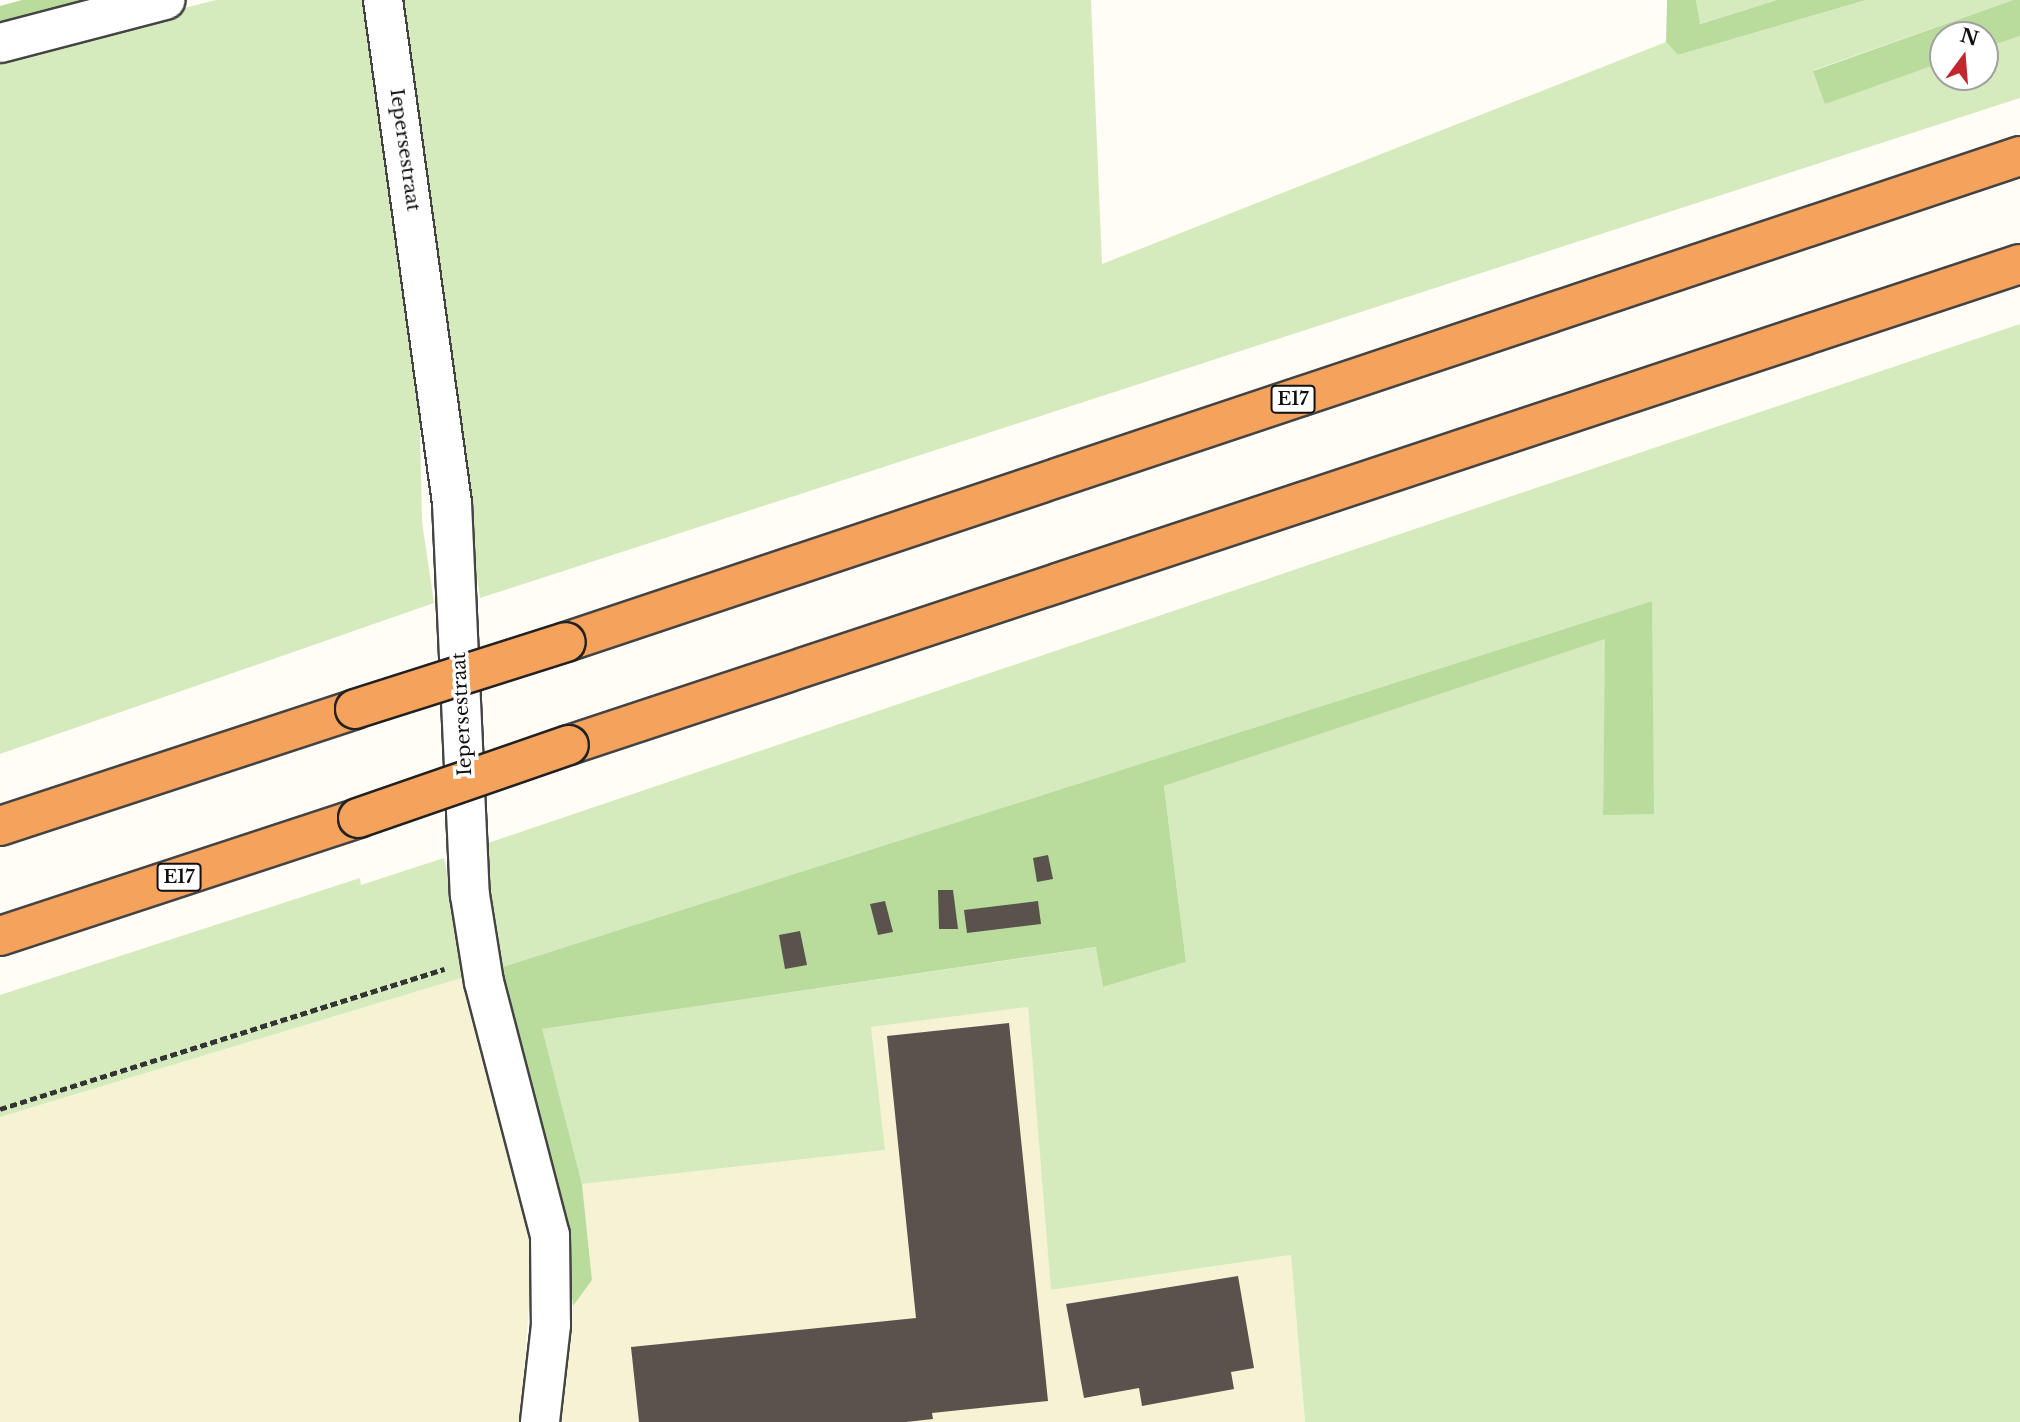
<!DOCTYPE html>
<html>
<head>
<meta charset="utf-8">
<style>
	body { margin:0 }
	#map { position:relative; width:2020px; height:1422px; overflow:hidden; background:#fffdf5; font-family:"Libre Baskerville",serif }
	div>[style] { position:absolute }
	.farmland>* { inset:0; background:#f6f3d4 }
	.green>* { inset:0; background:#d5ebbd }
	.forest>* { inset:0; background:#b9dc9c }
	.building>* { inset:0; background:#5a524d }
	.path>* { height:4.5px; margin-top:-2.25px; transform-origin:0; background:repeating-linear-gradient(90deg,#333 0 7px,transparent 0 10.5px) }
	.roads { filter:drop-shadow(2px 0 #444) drop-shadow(-2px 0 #444) drop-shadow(0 2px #444) drop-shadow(0 -2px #444) }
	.minor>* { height:38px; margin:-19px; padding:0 19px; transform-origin:19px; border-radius:19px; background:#fff }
	.highway>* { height:38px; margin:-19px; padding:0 19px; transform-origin:19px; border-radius:19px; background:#f5a25d }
	.bridges { filter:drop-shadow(2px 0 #222) drop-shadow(-2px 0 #222) drop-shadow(0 2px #222) drop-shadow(0 -2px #222) }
	.highway-bridge>* { height:38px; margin:-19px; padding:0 19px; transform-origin:19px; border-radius:19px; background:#f5a25d }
	span { translate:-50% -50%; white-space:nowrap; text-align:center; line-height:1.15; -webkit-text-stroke:7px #fff; paint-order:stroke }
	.shield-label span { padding:2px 5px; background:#fff; border:2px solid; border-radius:5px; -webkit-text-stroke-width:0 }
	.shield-label { font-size:18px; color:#111; font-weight:700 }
	.street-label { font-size:19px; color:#111 }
	.north { position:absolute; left:1929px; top:21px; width:70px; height:70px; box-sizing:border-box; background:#fff; border:2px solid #a0a0a0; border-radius:50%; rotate:16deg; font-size:19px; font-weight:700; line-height:28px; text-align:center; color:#111 }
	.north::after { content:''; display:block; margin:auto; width:24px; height:32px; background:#c4262e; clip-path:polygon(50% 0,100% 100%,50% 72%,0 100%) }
</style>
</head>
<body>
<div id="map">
	<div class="farmland">
		<i style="clip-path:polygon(468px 976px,534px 1242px,520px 1422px,0 1422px,0 1117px)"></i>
		<i style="clip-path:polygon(1028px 1007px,1052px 1290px,1291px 1255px,1305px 1422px,561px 1422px,573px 1306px,592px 1280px,582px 1184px,884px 1150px,871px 1027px)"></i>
	</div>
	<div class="green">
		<i style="clip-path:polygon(216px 0,369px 0,418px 345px,422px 522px,434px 603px,0 754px,0 55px)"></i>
		<i style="clip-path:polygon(395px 0,1091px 0,1102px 264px,1666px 42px,1678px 55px,1866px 0,2013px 0,1814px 70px,1825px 103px,1943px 62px,1943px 77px,1985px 77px,1985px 48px,2020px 36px,2020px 98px,480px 598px)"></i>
		<i style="clip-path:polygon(1696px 0,1777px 0,1699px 24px)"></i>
		<i style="clip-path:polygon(2020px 324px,2020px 1422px,1305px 1422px,1291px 1255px,1051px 1290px,1028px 1007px,871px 1027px,885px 1150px,582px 1184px,541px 1029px,1097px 947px,1103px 987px,1186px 962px,1164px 786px,1606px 638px,1603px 815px,1652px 601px,499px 968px,484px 897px,488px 843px)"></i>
		<i style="clip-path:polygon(444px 858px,468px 976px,0 1117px,0 995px,360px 878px,361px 885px)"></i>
	</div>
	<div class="forest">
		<i style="clip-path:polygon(22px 0,118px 0,0 31px,0 6px)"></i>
		<i style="clip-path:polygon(1667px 0,1696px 0,1700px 24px,1777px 0,1866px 0,1678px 55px,1666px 42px)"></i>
		<i style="clip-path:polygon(2013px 0,2020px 0,2020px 36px,1985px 48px,1985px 35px,1943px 35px,1943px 62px,1825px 104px,1813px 71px)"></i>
		<i style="clip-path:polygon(1652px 601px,1654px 814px,1603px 815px,1605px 639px,1164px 786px,1186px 962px,1103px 987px,1096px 947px,542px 1029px,582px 1184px,592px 1280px,573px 1306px,568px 1262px,499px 968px)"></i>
	</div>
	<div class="building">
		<i style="clip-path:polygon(1048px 855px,1053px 879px,1037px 882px,1033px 858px)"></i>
		<i style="clip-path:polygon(938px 890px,953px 890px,958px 929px,939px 929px)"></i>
		<i style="clip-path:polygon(885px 901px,893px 932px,878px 935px,870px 904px)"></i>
		<i style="clip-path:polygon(1038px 901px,1041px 924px,967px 933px,964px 910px)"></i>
		<i style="clip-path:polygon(800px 931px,807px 965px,785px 969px,779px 935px)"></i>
		<i style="clip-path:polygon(1009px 1023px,1048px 1401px,932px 1413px,933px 1419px,906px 1422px,639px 1422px,631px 1347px,916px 1318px,887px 1036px)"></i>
		<i style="clip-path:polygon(1238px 1276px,1254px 1368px,1231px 1372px,1234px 1389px,1142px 1406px,1139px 1388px,1084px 1398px,1066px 1304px)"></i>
	</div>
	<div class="path">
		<i style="left:0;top:1109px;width:466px;rotate:-17.5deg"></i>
	</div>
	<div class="roads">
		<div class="minor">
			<i style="left:383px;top:0;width:508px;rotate:82.19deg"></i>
			<i style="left:452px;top:503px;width:392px;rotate:87.4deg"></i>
			<i style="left:470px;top:895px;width:88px;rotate:80.9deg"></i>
			<i style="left:484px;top:982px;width:261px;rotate:75.4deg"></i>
			<i style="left:550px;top:1235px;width:90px;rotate:89.4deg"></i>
			<i style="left:551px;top:1325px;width:98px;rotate:96.5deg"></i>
			<i style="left:0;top:43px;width:171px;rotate:-14.6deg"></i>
		</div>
		<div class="highway">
			<i style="left:566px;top:642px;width:1533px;rotate:-18.48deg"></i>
			<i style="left:569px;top:745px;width:1529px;rotate:-18.34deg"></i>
			<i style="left:0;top:826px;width:374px;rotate:-18.2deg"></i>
			<i style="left:0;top:936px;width:377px;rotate:-18.2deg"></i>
		</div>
	</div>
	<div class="bridges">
		<div class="highway-bridge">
			<i style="left:355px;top:709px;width:221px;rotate:-17.6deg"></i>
			<i style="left:358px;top:818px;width:223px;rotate:-19.1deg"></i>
		</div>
	</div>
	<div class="shield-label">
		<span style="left:1293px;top:399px">E17</span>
		<span style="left:179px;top:877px">E17</span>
	</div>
	<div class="street-label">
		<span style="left:405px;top:150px;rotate:82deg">Iepersestraat</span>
		<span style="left:462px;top:714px;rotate:-93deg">Iepersestraat</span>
	</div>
	<div class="north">N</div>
</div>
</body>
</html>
